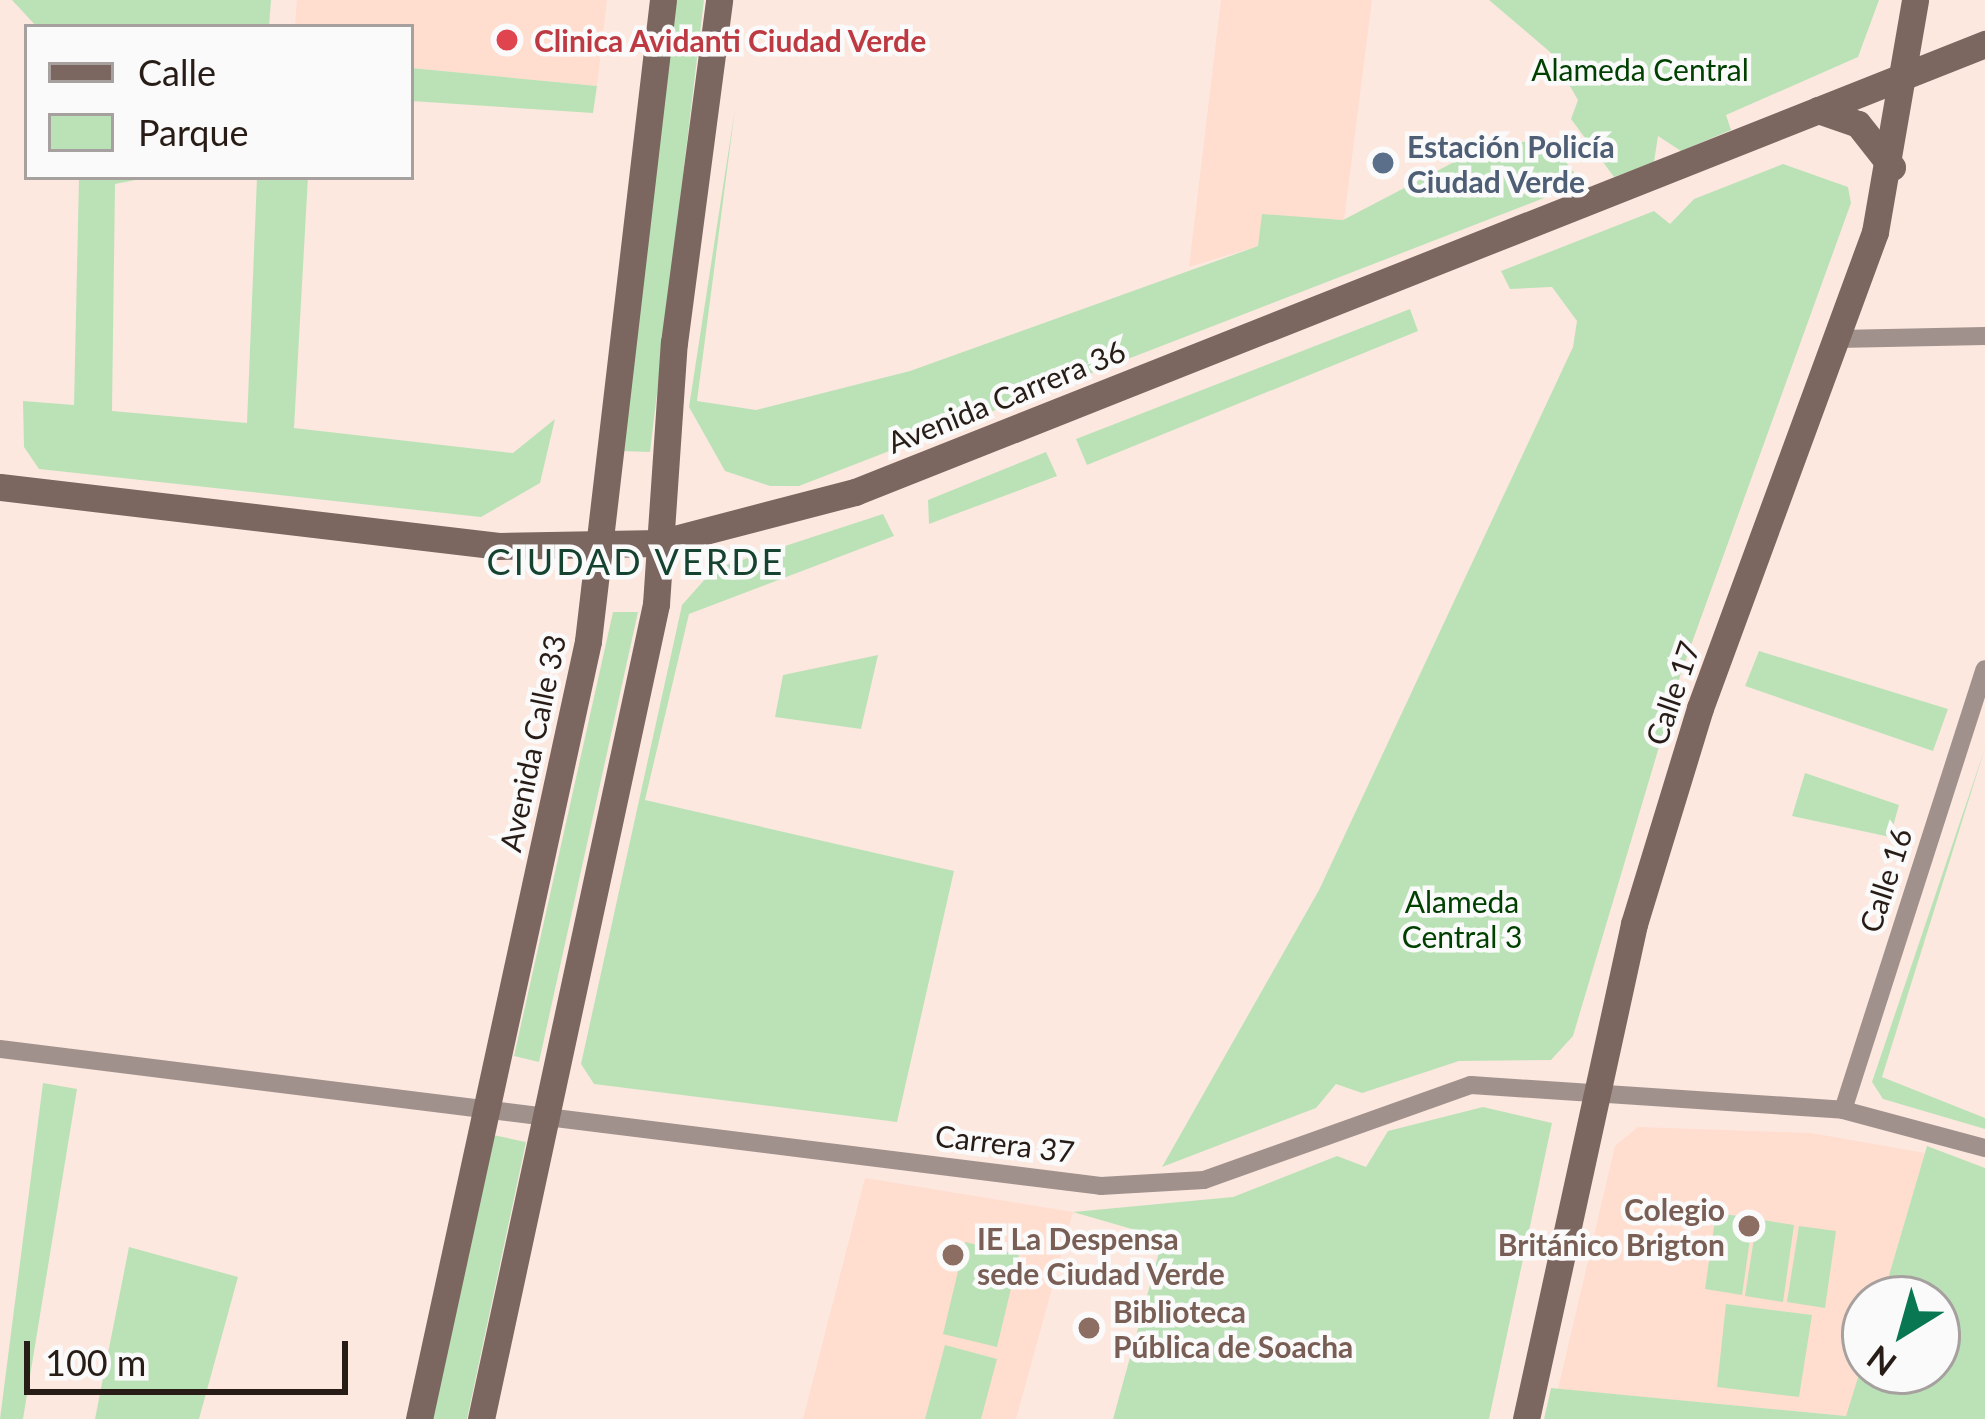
<!DOCTYPE html>
<html>
<head>
<meta charset="utf-8">
<style>
	body { margin:0 }
	#map { position:relative; width:1985px; height:1419px; overflow:hidden; background:#fde8e0; font-family:Lato,sans-serif }
	div>[style] { position:absolute }
	.built>* { inset:0; background:#ffddcf }
	.green>* { inset:0; background:#bbe2b7 }
	.street>* { height:18px; margin:-9px; padding:0 9px; transform-origin:9px; border-radius:9px; background:#a1918d }
	.secondary>* { height:27px; margin:-13.5px; padding:0 13.5px; transform-origin:13.5px; border-radius:13.5px; background:#7b6660 }
	.dots>* { width:33px; height:33px; translate:-50% -50%; box-sizing:border-box; border:6px solid #fafafa; border-radius:50% }
	span { translate:-50% -50%; white-space:nowrap; text-align:center; line-height:1.15; -webkit-text-stroke:9px #fafafa; paint-order:stroke }
	.health-label { font-size:30px; color:#be3a42; font-weight:700 }
	.left { translate:0 -50%; text-align:left }
	.park-label { font-size:30px; color:#004000 }
	.service-label { font-size:30px; color:#4e5e75; font-weight:700 }
	.street-label { font-size:30px; color:#281c17 }
	.education-label { font-size:30px; color:#785e54; font-weight:700 }
	.right { translate:-100% -50%; text-align:right }
	.quarter-label { font-size:36px; color:#164330; letter-spacing:3px }
	.legend { position:absolute; left:24px; top:24px; width:390px; height:156px; box-sizing:border-box; background:#fafafa; border:3px solid #a6a19f; margin:0; padding:15px 21px; list-style:none; font-size:36px; color:#281c17 }
	.legend li { display:flex; align-items:center; gap:24px; height:60px }
	.legend b { width:60px; border:3px solid #a6a19f }
	.north { position:absolute; left:1841px; top:1275px; width:120px; height:120px; box-sizing:border-box; background:#fafafa; border:3px solid #a6a19f; border-radius:50%; rotate:217deg; font-size:33px; font-weight:700; line-height:48px; text-align:center; color:#281c17 }
	.north::after { content:''; display:block; margin:auto; width:42px; height:54px; background:#097852; clip-path:polygon(50% 0,100% 100%,50% 72%,0 100%) }
	.scale { position:absolute; left:24px; top:1341px; width:324px; height:54px; box-sizing:border-box; border:6px solid #281c17; border-top:0; padding-left:15px; font-size:36px; line-height:42px; white-space:nowrap; color:#281c17; -webkit-text-stroke:9px #fafafa; paint-order:stroke }
</style>
</head>
<body>
<div id="map">
	<div class="built">
		<i style="clip-path:polygon(297px 0,607px 0,597px 86px,411px 68px,411px 27px,295px 27px)"></i>
		<i style="clip-path:polygon(1221px 0,1372px 0,1344px 220px,1263px 215px,1258px 246px,1189px 267px)"></i>
		<i style="clip-path:polygon(1638px 1127px,1811px 1133px,1925px 1153px,1882px 1299px,1865px 1299px,1865px 1355px,1847px 1416px,1558px 1389px,1615px 1146px)"></i>
		<i style="clip-path:polygon(865px 1178px,1073px 1212px,1016px 1419px,803px 1419px)"></i>
	</div>
	<div class="green">
		<i style="clip-path:polygon(12px 0,271px 0,269px 27px,37px 27px)"></i>
		<i style="clip-path:polygon(676px 0,704px 0,650px 452px,620px 451px)"></i>
		<i style="clip-path:polygon(1489px 0,1879px 0,1858px 57px,1726px 115px,1731px 130px,1681px 151px,1658px 136px,1654px 162px,1614px 177px,1571px 119px,1578px 100px,1550px 52px)"></i>
		<i style="clip-path:polygon(411px 68px,597px 86px,593px 113px,411px 101px)"></i>
		<i style="clip-path:polygon(735px 109px,697px 401px,756px 410px,910px 371px,1258px 246px,1262px 214px,1343px 220px,1479px 149px,1547px 138px,1576px 175px,1570px 188px,799px 486px,770px 486px,725px 471px,689px 407px)"></i>
		<i style="clip-path:polygon(1783px 164px,1848px 187px,1851px 203px,1681px 673px,1573px 1036px,1551px 1060px,1459px 1061px,1362px 1093px,1336px 1084px,1316px 1108px,1162px 1167px,1319px 890px,1573px 347px,1577px 321px,1552px 287px,1510px 289px,1501px 271px,1654px 211px,1670px 224px,1694px 199px)"></i>
		<i style="clip-path:polygon(79px 177px,151px 177px,115px 184px,112px 411px,247px 423px,257px 177px,308px 177px,294px 428px,513px 453px,555px 419px,540px 483px,481px 517px,39px 469px,24px 447px,23px 401px,74px 405px)"></i>
		<i style="clip-path:polygon(1410px 309px,1418px 331px,1087px 465px,1076px 439px)"></i>
		<i style="clip-path:polygon(1046px 452px,1057px 476px,929px 524px,928px 500px)"></i>
		<i style="clip-path:polygon(883px 514px,894px 536px,689px 614px,645px 800px,954px 871px,897px 1122px,594px 1084px,581px 1064px,682px 605px,714px 569px)"></i>
		<i style="clip-path:polygon(613px 612px,638px 612px,539px 1062px,514px 1056px)"></i>
		<i style="clip-path:polygon(1759px 651px,1948px 709px,1933px 751px,1745px 686px)"></i>
		<i style="clip-path:polygon(878px 655px,861px 729px,775px 717px,783px 675px)"></i>
		<i style="clip-path:polygon(1985px 748px,1882px 1077px,1985px 1118px,1985px 1129px,1883px 1099px,1872px 1082px)"></i>
		<i style="clip-path:polygon(1805px 773px,1899px 805px,1890px 837px,1792px 816px)"></i>
		<i style="clip-path:polygon(43px 1083px,77px 1089px,23px 1419px,0 1419px)"></i>
		<i style="clip-path:polygon(1483px 1107px,1552px 1123px,1489px 1419px,1113px 1419px,1163px 1238px,1073px 1212px,1233px 1197px,1337px 1156px,1366px 1167px,1388px 1131px)"></i>
		<i style="clip-path:polygon(493px 1135px,526px 1142px,467px 1419px,432px 1419px)"></i>
		<i style="clip-path:polygon(1927px 1146px,1985px 1168px,1985px 1419px,1544px 1419px,1551px 1388px,1846px 1416px,1865px 1355px,1865px 1371px,1937px 1371px,1937px 1299px,1882px 1299px)"></i>
		<i style="clip-path:polygon(1716px 1213px,1753px 1218px,1742px 1295px,1705px 1289px)"></i>
		<i style="clip-path:polygon(1757px 1219px,1794px 1225px,1783px 1302px,1745px 1296px)"></i>
		<i style="clip-path:polygon(1799px 1226px,1836px 1231px,1825px 1308px,1787px 1302px)"></i>
		<i style="clip-path:polygon(965px 1242px,1019px 1255px,997px 1347px,943px 1334px)"></i>
		<i style="clip-path:polygon(129px 1247px,238px 1277px,199px 1419px,95px 1419px)"></i>
		<i style="clip-path:polygon(1726px 1304px,1812px 1315px,1799px 1397px,1717px 1387px)"></i>
		<i style="clip-path:polygon(945px 1345px,997px 1359px,981px 1419px,925px 1419px)"></i>
	</div>
	<div class="street">
		<i style="left:1838px;top:339px;width:147px;rotate:-1.2deg"></i>
		<i style="left:0;top:1049px;width:1109px;rotate:7.09deg"></i>
		<i style="left:1101px;top:1186px;width:103px;rotate:-3.3deg"></i>
		<i style="left:1204px;top:1180px;width:283px;rotate:-19.6deg"></i>
		<i style="left:1471px;top:1085px;width:373px;rotate:3.8deg"></i>
		<i style="left:1843px;top:1110px;width:147px;rotate:15deg"></i>
		<i style="left:1843px;top:1110px;width:463px;rotate:-72.2deg"></i>
	</div>
	<div class="secondary">
		<i style="left:1818px;top:110px;width:42px;rotate:19.3deg"></i>
		<i style="left:1858px;top:124px;width:55px;rotate:51.7deg"></i>
		<i style="left:0;top:487px;width:502px;rotate:6.74deg"></i>
		<i style="left:499px;top:546px;width:160px;rotate:-1.1deg"></i>
		<i style="left:659px;top:543px;width:203px;rotate:-14.6deg"></i>
		<i style="left:855px;top:492px;width:1216px;rotate:-21.63deg"></i>
		<i style="left:419px;top:1419px;width:796px;rotate:-77.74deg"></i>
		<i style="left:588px;top:641px;width:645px;rotate:-83.33deg"></i>
		<i style="left:481px;top:1419px;width:834px;rotate:-77.88deg"></i>
		<i style="left:656px;top:604px;width:262px;rotate:-86.1deg"></i>
		<i style="left:674px;top:343px;width:346px;rotate:-82.5deg"></i>
		<i style="left:1526px;top:1419px;width:507px;rotate:-77.69deg"></i>
		<i style="left:1634px;top:924px;width:226px;rotate:-73deg"></i>
		<i style="left:1700px;top:708px;width:507px;rotate:-69.81deg"></i>
		<i style="left:1875px;top:232px;width:235px;rotate:-80.2deg"></i>
	</div>
	<div class="dots">
		<i style="left:507px;top:40px;background:#e0444e"></i>
		<i style="left:1383px;top:163px;background:#5c6f8a"></i>
		<i style="left:1749px;top:1226px;background:#8d6e63"></i>
		<i style="left:953px;top:1255px;background:#8d6e63"></i>
		<i style="left:1089px;top:1328px;background:#8d6e63"></i>
	</div>
	<div class="health-label">
		<span class="left" style="left:534px;top:40px">Clinica Avidanti Ciudad Verde</span>
	</div>
	<div class="park-label">
		<span style="left:1640px;top:69px">Alameda Central</span>
		<span style="left:1462px;top:918px">Alameda<br>Central 3</span>
	</div>
	<div class="service-label">
		<span class="left" style="left:1407px;top:163px">Estación Policía<br>Ciudad Verde</span>
	</div>
	<div class="street-label">
		<span style="left:1006px;top:396px;rotate:-22deg">Avenida Carrera 36</span>
		<span style="left:1672px;top:693px;rotate:-71deg">Calle 17</span>
		<span style="left:532px;top:743px;rotate:-78deg">Avenida Calle 33</span>
		<span style="left:1885px;top:880px;rotate:-72deg">Calle 16</span>
		<span style="left:1005px;top:1143px;rotate:7deg">Carrera 37</span>
	</div>
	<div class="education-label">
		<span class="right" style="left:1725px;top:1226px">Colegio<br>Británico Brigton</span>
		<span class="left" style="left:977px;top:1255px">IE La Despensa<br>sede Ciudad Verde</span>
		<span class="left" style="left:1113px;top:1328px">Biblioteca<br>Pública de Soacha</span>
	</div>
	<div class="quarter-label">
		<span style="left:636px;top:562px">CIUDAD VERDE</span>
	</div>
	<ul class="legend">
	<li><b style="height:15px;background:#7b6660"></b>Calle</li>
	<li><b style="height:33px;background:#bbe2b7"></b>Parque</li>
	</ul>
	<div class="north">N</div>
	<div class="scale">100 m</div>
</div>
</body>
</html>
